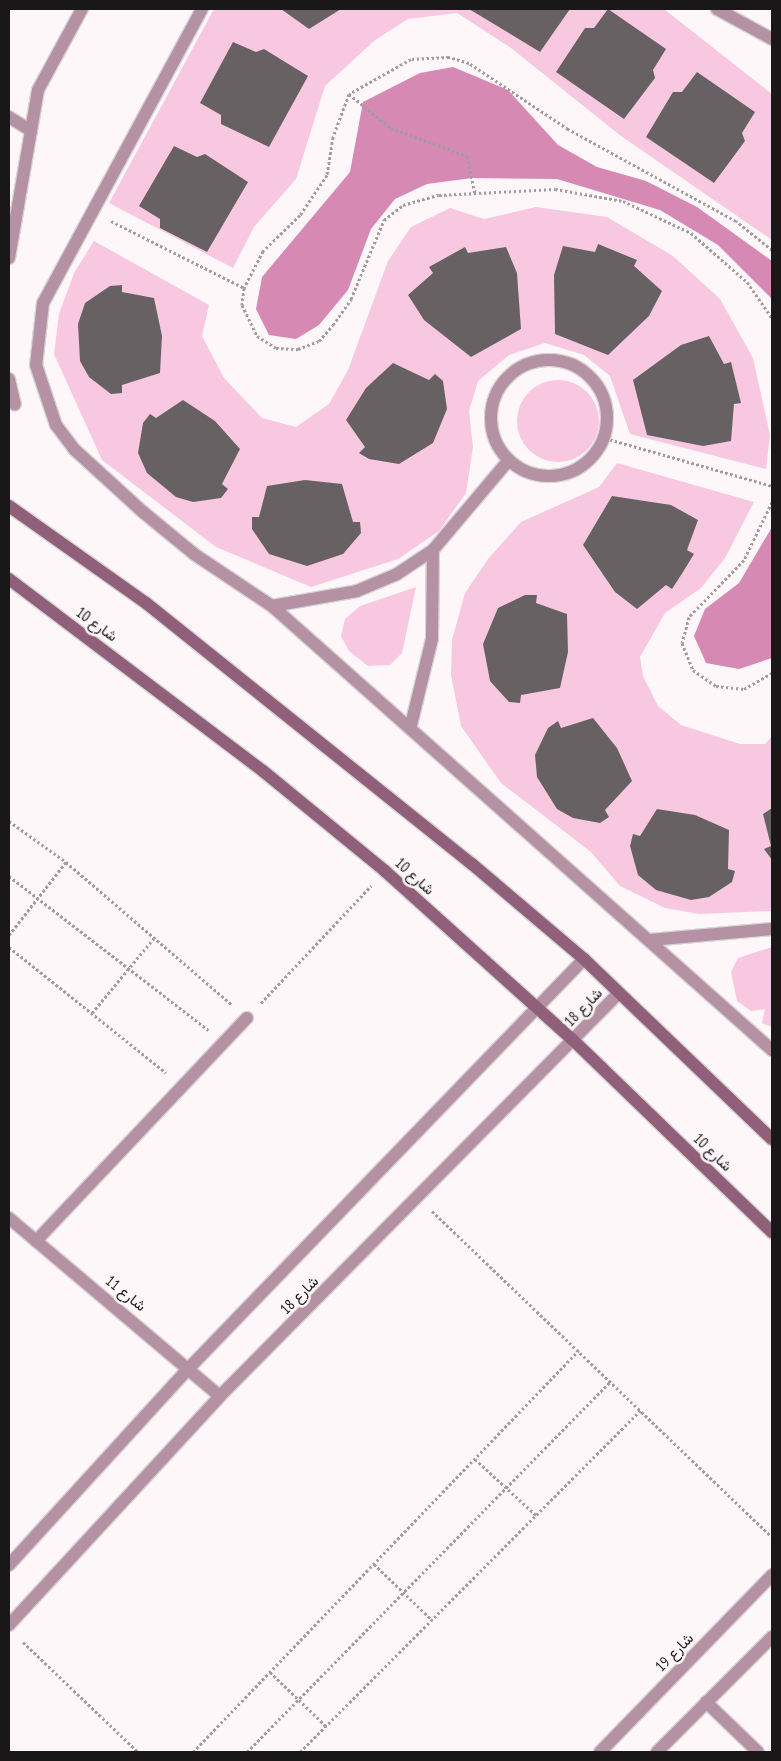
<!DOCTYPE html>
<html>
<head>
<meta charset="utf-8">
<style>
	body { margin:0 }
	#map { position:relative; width:781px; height:1761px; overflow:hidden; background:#fef7fa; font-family:"PT Sans Narrow",Vazirmatn,sans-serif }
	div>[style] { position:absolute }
	.green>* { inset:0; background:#f8c8e1 }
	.round { border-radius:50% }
	.water>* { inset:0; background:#d689b3 }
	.building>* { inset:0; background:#686164 }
	.path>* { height:3px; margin-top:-1.5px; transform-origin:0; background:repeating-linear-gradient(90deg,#a19c9e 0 2.5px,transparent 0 5px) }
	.roads { filter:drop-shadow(1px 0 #d9d3d6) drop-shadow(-1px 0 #d9d3d6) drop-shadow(0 1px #d9d3d6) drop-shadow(0 -1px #d9d3d6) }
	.lane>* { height:12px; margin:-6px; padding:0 6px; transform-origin:6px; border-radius:6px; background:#b491a3 }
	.street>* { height:12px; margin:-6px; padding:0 6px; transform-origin:6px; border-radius:6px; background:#b491a3 }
	.street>.ring { margin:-6px; padding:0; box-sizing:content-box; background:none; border:12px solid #b491a3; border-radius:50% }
	.secondary>* { height:12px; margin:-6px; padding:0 6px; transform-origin:6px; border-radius:6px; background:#905f7a }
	span { translate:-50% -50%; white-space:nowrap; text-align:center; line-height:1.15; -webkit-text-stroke:5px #fef7fa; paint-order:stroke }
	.street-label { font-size:15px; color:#191718 }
	.frame { position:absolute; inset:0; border:10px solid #191718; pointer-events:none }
</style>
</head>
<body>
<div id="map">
	<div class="green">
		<i style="clip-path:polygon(214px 9px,664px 9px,772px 94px,772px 240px,621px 136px,511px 48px,457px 13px,408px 19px,375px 40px,325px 86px,296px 179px,254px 227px,233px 268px,109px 203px)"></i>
		<i style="clip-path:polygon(536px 207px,607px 217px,673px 256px,720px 299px,753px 358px,770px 435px,766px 469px,630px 434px,610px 376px,584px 355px,545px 343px,509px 355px,478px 381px,469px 411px,473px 447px,466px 493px,439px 531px,398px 559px,311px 587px,216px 547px,102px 460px,54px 354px,59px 314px,74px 273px,94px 241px,209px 305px,202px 336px,224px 378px,262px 418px,296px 427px,329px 404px,348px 370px,388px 261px,411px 227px,450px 208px,484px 219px)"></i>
		<i class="round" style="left:517px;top:380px;width:82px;height:82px"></i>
		<i style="clip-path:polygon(617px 463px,754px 502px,725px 558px,701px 588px,665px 613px,640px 657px,643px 676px,658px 706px,681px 725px,740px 744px,765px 744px,772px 736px,772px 911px,699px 914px,665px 908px,620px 886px,591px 852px,501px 783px,461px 726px,451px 675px,452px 640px,465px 593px,488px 559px,521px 522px,599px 487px)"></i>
		<i style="clip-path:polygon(416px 587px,402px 653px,390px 665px,368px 666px,349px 651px,341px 636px,345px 619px,360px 606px)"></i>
		<i style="clip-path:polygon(772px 947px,772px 1027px,762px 1023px,765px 1009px,751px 1011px,737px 1001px,731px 972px,738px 958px)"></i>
	</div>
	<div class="water">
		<i style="clip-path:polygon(453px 67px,508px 90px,558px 145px,597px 167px,646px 181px,697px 207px,772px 261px,772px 299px,718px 245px,660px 210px,557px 179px,472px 178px,427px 184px,395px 199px,371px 229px,348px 290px,319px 325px,296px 339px,269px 335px,256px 309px,262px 277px,350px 172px,363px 102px,420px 73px)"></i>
		<i style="clip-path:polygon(772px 527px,772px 658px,739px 669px,706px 663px,694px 636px,705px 609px,739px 583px)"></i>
	</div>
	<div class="building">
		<i style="clip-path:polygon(281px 9px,341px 9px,309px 29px)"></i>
		<i style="clip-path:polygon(469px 9px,570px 9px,540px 52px)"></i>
		<i style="clip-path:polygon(608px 9px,666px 49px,653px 70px,655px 78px,624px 119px,556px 72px,585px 28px,594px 28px)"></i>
		<i style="clip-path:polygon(233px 42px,256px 52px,264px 49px,308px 76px,269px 147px,221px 124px,221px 115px,200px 103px)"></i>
		<i style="clip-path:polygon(697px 72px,755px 112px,742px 133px,745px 141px,714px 183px,646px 137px,673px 92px,682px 92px)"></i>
		<i style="clip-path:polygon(174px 146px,197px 157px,205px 154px,248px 182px,207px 252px,160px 228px,160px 219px,139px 206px)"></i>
		<i style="clip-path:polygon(598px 244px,637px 260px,634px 266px,662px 291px,649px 316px,608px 355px,555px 334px,554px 275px,563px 246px,595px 252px)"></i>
		<i style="clip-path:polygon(465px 247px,468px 253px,506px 247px,517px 273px,521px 329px,471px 357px,424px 320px,408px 295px,433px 273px,429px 267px)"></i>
		<i style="clip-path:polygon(122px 285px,122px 292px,154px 298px,162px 336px,160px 373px,122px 385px,122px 393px,111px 394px,89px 377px,80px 361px,78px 324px,85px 303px,110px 286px)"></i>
		<i style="clip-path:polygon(709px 336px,724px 364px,731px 362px,741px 403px,734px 404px,731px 441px,703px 446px,647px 435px,633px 380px,681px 345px)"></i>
		<i style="clip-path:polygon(393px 363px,429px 380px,435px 374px,443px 381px,447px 409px,433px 443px,399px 464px,369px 459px,359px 453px,365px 447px,346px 420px,366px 388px)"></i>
		<i style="clip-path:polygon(183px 400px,215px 421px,240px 449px,222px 484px,228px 489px,221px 498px,193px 502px,176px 497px,147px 473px,138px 453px,143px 423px,150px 414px,156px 418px)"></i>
		<i style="clip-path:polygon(305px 480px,342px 484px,353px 522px,360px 522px,361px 533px,343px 554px,307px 566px,269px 554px,252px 529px,252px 517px,259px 517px,267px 486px)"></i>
		<i style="clip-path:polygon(612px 496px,671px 505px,698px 520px,687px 550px,694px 554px,683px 572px,672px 589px,666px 585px,637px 609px,615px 592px,583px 545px)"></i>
		<i style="clip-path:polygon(525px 595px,537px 595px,536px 603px,567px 614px,568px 652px,560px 688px,521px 695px,520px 703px,509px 702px,490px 681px,483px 644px,498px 608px)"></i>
		<i style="clip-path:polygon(593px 718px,617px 748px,632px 781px,605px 810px,609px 817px,600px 823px,573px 818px,557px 809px,537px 777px,535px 755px,548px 728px,558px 721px,561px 728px)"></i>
		<i style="clip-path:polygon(772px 808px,772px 860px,764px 849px,771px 846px,763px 814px)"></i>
		<i style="clip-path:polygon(657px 809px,695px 815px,729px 830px,728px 869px,735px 871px,732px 882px,709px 897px,691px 900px,656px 890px,638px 875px,630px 846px,633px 834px,640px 836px)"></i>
	</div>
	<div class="path">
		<i style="left:349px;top:94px;width:54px;rotate:39deg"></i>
		<i style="left:391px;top:128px;width:81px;rotate:20.2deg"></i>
		<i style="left:467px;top:156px;width:38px;rotate:78deg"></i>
		<i style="left:111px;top:221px;width:149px;rotate:26.7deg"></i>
		<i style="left:772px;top:250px;width:46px;rotate:-141.1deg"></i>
		<i style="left:736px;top:221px;width:192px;rotate:-151.3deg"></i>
		<i style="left:568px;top:129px;width:119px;rotate:-146.3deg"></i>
		<i style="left:469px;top:63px;width:21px;rotate:-163deg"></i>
		<i style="left:449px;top:57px;width:38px;rotate:177deg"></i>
		<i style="left:411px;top:59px;width:71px;rotate:150.6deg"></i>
		<i style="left:349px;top:94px;width:46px;rotate:110.4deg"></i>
		<i style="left:333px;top:137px;width:38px;rotate:99deg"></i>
		<i style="left:327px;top:175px;width:48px;rotate:124deg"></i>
		<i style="left:300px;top:215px;width:52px;rotate:135.8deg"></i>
		<i style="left:263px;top:251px;width:42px;rotate:117.2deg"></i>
		<i style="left:244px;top:288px;width:17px;rotate:97deg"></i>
		<i style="left:242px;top:305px;width:34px;rotate:64deg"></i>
		<i style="left:257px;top:336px;width:22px;rotate:32deg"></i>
		<i style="left:276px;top:348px;width:22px;rotate:3deg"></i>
		<i style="left:298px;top:349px;width:22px;rotate:-21deg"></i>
		<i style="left:319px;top:341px;width:21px;rotate:-49deg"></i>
		<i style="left:333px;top:325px;width:32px;rotate:-55deg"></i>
		<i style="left:351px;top:299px;width:86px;rotate:-67.3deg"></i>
		<i style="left:384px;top:220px;width:24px;rotate:-38deg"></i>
		<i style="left:403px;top:205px;width:37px;rotate:-16deg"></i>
		<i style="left:439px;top:195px;width:116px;rotate:-3deg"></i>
		<i style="left:555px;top:189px;width:69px;rotate:10deg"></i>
		<i style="left:623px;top:201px;width:75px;rotate:25.2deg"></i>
		<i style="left:691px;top:233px;width:74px;rotate:41.2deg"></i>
		<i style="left:747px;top:282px;width:44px;rotate:55.2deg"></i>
		<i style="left:605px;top:438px;width:174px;rotate:16deg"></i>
		<i style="left:772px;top:502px;width:64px;rotate:115.8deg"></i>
		<i style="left:744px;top:560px;width:79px;rotate:134deg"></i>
		<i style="left:689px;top:617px;width:27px;rotate:105deg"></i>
		<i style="left:682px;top:643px;width:29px;rotate:68deg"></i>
		<i style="left:693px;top:670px;width:28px;rotate:35deg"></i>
		<i style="left:716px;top:686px;width:28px;rotate:6deg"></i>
		<i style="left:744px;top:689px;width:32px;rotate:-30deg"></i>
		<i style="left:9px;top:821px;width:70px;rotate:35.7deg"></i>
		<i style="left:66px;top:862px;width:218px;rotate:40.7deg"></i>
		<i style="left:9px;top:876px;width:252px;rotate:37.7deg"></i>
		<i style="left:9px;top:935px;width:93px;rotate:-52deg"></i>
		<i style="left:9px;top:947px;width:201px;rotate:38.7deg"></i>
		<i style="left:261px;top:1003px;width:161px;rotate:-46.8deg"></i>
		<i style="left:92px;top:1013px;width:97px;rotate:-50.4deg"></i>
		<i style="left:432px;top:1211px;width:471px;rotate:43.8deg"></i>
		<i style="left:475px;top:1459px;width:83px;rotate:42.6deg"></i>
		<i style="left:374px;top:1564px;width:81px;rotate:44deg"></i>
		<i style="left:23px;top:1642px;width:159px;rotate:43.7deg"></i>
		<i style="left:270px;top:1672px;width:78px;rotate:44deg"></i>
		<i style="left:193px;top:1752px;width:557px;rotate:-46.16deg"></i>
		<i style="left:247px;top:1752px;width:520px;rotate:-45.55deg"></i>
		<i style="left:300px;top:1752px;width:483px;rotate:-45.1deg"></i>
	</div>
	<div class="roads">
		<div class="lane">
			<i style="left:9px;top:117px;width:26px;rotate:32deg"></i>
			<i style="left:9px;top:258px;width:170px;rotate:-80.2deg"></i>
			<i style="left:38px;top:90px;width:92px;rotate:-61.5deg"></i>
			<i style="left:9px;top:379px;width:26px;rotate:77deg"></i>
		</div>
		<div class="street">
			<i style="left:202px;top:9px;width:334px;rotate:118.4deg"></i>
			<i style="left:43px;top:303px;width:62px;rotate:96.4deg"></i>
			<i style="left:36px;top:365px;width:63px;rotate:71.6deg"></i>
			<i style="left:56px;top:425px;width:31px;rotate:53deg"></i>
			<i style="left:75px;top:450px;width:92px;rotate:42.4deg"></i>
			<i style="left:143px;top:512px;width:66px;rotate:39.5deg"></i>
			<i style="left:194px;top:554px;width:94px;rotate:33.7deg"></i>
			<i style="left:272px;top:606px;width:669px;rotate:41.61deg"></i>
			<i style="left:717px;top:9px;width:63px;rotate:28.6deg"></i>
			<i class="ring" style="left:491px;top:360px;width:104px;height:104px"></i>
			<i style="left:272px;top:606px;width:86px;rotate:-10deg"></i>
			<i style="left:357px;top:591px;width:43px;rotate:-23deg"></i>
			<i style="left:397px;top:574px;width:43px;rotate:-33.7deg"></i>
			<i style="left:433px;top:550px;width:116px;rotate:-49.9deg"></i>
			<i style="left:411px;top:725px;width:89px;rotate:-76.3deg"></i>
			<i style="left:432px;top:639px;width:89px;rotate:-89.4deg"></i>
			<i style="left:650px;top:940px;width:122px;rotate:-5.2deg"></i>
			<i style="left:9px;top:1218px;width:276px;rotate:40.2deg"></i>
			<i style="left:36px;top:1241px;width:307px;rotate:-46.6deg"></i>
			<i style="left:9px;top:1565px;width:268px;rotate:-47.6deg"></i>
			<i style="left:190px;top:1367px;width:567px;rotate:-46deg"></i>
			<i style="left:9px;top:1625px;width:311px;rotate:-47.3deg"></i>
			<i style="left:220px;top:1396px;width:567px;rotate:-45.29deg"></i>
			<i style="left:706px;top:1702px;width:72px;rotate:43.9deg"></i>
			<i style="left:600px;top:1752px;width:247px;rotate:-45.8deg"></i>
			<i style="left:657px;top:1752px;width:163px;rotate:-45deg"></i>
		</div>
		<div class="secondary">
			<i style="left:9px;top:506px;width:168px;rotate:35.3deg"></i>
			<i style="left:146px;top:603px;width:418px;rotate:38.7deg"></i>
			<i style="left:472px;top:864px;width:147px;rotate:40.3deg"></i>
			<i style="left:584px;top:959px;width:260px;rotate:43.8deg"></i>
			<i style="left:9px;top:579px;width:318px;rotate:37.1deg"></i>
			<i style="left:263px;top:771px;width:158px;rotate:39.3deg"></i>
			<i style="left:385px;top:871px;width:253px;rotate:42deg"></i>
			<i style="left:573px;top:1040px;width:277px;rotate:44deg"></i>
		</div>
	</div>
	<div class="street-label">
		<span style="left:97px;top:624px;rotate:36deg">شارع 10</span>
		<span style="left:415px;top:876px;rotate:42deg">شارع 10</span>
		<span style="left:583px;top:1007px;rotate:-46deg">شارع 18</span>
		<span style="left:713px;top:1152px;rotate:44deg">شارع 10</span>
		<span style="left:126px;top:1293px;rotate:39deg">شارع 11</span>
		<span style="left:299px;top:1295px;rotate:-45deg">شارع 18</span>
		<span style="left:674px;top:1652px;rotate:-46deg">شارع 19</span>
	</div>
	<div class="frame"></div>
</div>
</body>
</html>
